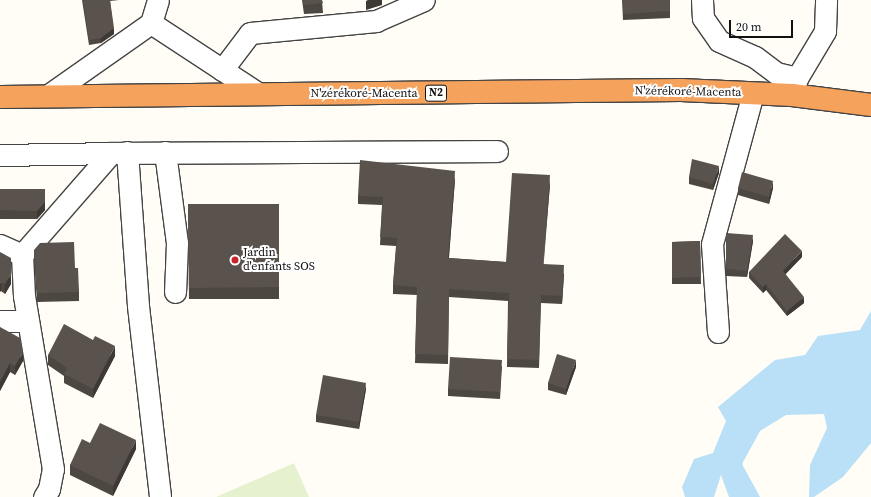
<!DOCTYPE html>
<html>
<head>
<meta charset="utf-8">
<style>
	body { margin:0 }
	#map { position:relative; width:871px; height:497px; overflow:hidden; background:#fffdf5; font-family:"Source Serif 4",serif }
	div>[style] { position:absolute }
	.pitch>* { inset:0; background:#e6f2cf }
	.water>* { inset:0; background:#b9e0f7 }
	.roads { filter:drop-shadow(1px 0 #444) drop-shadow(-1px 0 #444) drop-shadow(0 1px #444) drop-shadow(0 -1px #444) }
	.minor>* { height:21px; margin:-10.5px; padding:0 10.5px; transform-origin:10.5px; border-radius:10.5px; background:#fff }
	.highway>* { height:22px; margin:-11px; padding:0 11px; transform-origin:11px; border-radius:11px; background:#f5a25d }
	.wall>* { inset:0; background:#4d4742 }
	.shaded-wall>* { inset:0; background:#3f3936 }
	.building>* { inset:0; background:#5a524d }
	.dots>* { width:11px; height:11px; translate:-50% -50%; box-sizing:border-box; border:2px solid #fff; border-radius:50% }
	span { translate:-50% -50%; white-space:nowrap; text-align:center; line-height:1.15; -webkit-text-stroke:4px #fff; paint-order:stroke }
	.shield-label span { padding:1px 3px; background:#fff; border:1px solid; border-radius:3px; -webkit-text-stroke-width:0 }
	.shield-label { font-size:11px; color:#111; font-weight:700 }
	.street-label { font-size:12px; color:#111 }
	.poi-label { font-size:12px; color:#111 }
	.left { translate:0 -50%; text-align:left }
	.scale { position:absolute; left:729px; top:20px; width:64px; height:18px; box-sizing:border-box; border:2px solid #111; border-top:0; padding-left:5px; font-size:12px; line-height:14px; white-space:nowrap; color:#111; -webkit-text-stroke:3px #fff; paint-order:stroke }
</style>
</head>
<body>
<div id="map">
	<div class="pitch">
		<i style="clip-path:polygon(294px 463px,309px 497px,216px 497px)"></i>
	</div>
	<div class="water">
		<i style="clip-path:polygon(871px 311px,871px 443px,843px 477px,814px 497px,809px 497px,810px 465px,827px 428px,824px 414px,786px 415px,760px 431px,742px 464px,760px 497px,729px 497px,721px 475px,714px 497px,685px 497px,682px 487px,694px 459px,713px 453px,726px 421px,718px 407px,775px 360px,805px 355px,818px 336px,860px 330px)"></i>
	</div>
	<div class="roads">
		<div class="minor">
			<i style="left:158px;top:0;width:24px;rotate:107deg"></i>
			<i style="left:151px;top:23px;width:129px;rotate:33.3deg"></i>
			<i style="left:702px;top:0;width:18px;rotate:87deg"></i>
			<i style="left:703px;top:18px;width:28px;rotate:55deg"></i>
			<i style="left:719px;top:41px;width:39px;rotate:24deg"></i>
			<i style="left:755px;top:57px;width:26px;rotate:37deg"></i>
			<i style="left:776px;top:73px;width:22px;rotate:13deg"></i>
			<i style="left:222px;top:70px;width:46px;rotate:-52.9deg"></i>
			<i style="left:250px;top:33px;width:127px;rotate:-5.4deg"></i>
			<i style="left:376px;top:21px;width:52px;rotate:-23.6deg"></i>
			<i style="left:793px;top:91px;width:14px;rotate:-73deg"></i>
			<i style="left:797px;top:78px;width:55px;rotate:-59.2deg"></i>
			<i style="left:825px;top:31px;width:31px;rotate:-88deg"></i>
			<i style="left:47px;top:96px;width:127px;rotate:-35.1deg"></i>
			<i style="left:127px;top:152px;width:154px;rotate:85.9deg"></i>
			<i style="left:138px;top:306px;width:192px;rotate:83.4deg"></i>
			<i style="left:165px;top:152px;width:92px;rotate:82.5deg"></i>
			<i style="left:177px;top:243px;width:49px;rotate:92.3deg"></i>
			<i style="left:0;top:155px;width:111px;rotate:-1deg"></i>
			<i style="left:0;top:245px;width:24px;rotate:24deg"></i>
			<i style="left:0;top:321px;width:28px"></i>
			<i style="left:718px;top:332px;width:88px;rotate:-93.9deg"></i>
			<i style="left:712px;top:244px;width:156px;rotate:-74.8deg"></i>
			<i style="left:44px;top:497px;width:9px;rotate:-58deg"></i>
			<i style="left:49px;top:489px;width:20px;rotate:-79deg"></i>
			<i style="left:53px;top:469px;width:175px;rotate:-99.5deg"></i>
			<i style="left:24px;top:296px;width:41px;rotate:-92.8deg"></i>
			<i style="left:22px;top:255px;width:135px;rotate:-48.9deg"></i>
			<i style="left:111px;top:153px;width:386px;rotate:-0.3deg"></i>
		</div>
		<div class="highway">
			<i style="left:0;top:97px;width:681px;rotate:-0.59deg"></i>
			<i style="left:681px;top:90px;width:111px;rotate:2.6deg"></i>
			<i style="left:792px;top:95px;width:80px;rotate:7.2deg"></i>
		</div>
	</div>
	<div class="wall">
		<i style="clip-path:polygon(82px 0,119px 0,110px 1px,114px 34px,101px 43px,89px 45px)"></i>
		<i style="clip-path:polygon(302px 0,322px 0,323px 13px,304px 14px)"></i>
		<i style="clip-path:polygon(622px 0,670px 0,670px 18px,623px 20px)"></i>
		<i style="clip-path:polygon(719px 173px,713px 190px,689px 184px,689px 177px)"></i>
		<i style="clip-path:polygon(455px 179px,449px 258px,506px 262px,550px 184px,543px 264px,564px 274px,562px 304px,541px 303px,539px 368px,507px 367px,508px 301px,449px 297px,448px 364px,415px 363px,417px 295px,393px 294px,393px 285px,396px 246px,380px 245px,382px 205px,358px 204px,358px 196px)"></i>
		<i style="clip-path:polygon(738px 188px,773px 188px,769px 204px,738px 195px)"></i>
		<i style="clip-path:polygon(0 189px,45px 189px,45px 210px,37px 219px,0 219px)"></i>
		<i style="clip-path:polygon(188px 204px,279px 204px,279px 299px,189px 299px)"></i>
		<i style="clip-path:polygon(726px 233px,753px 241px,747px 277px,726px 276px)"></i>
		<i style="clip-path:polygon(700px 241px,701px 284px,672px 284px,672px 242px)"></i>
		<i style="clip-path:polygon(34px 250px,75px 268px,79px 292px,79px 301px,37px 302px,34px 259px)"></i>
		<i style="clip-path:polygon(0 252px,11px 284px,5px 294px,1px 291px)"></i>
		<i style="clip-path:polygon(802px 257px,785px 274px,804px 303px,787px 316px,766px 290px,763px 293px,749px 278px,749px 272px)"></i>
		<i style="clip-path:polygon(0 327px,23px 361px,15px 375px,10px 372px,0 391px)"></i>
		<i style="clip-path:polygon(48px 355px,115px 356px,93px 398px,64px 383px,64px 376px,48px 365px)"></i>
		<i style="clip-path:polygon(502px 366px,500px 399px,448px 396px,448px 389px)"></i>
		<i style="clip-path:polygon(576px 367px,566px 395px,548px 390px,548px 383px)"></i>
		<i style="clip-path:polygon(366px 389px,359px 429px,316px 422px,316px 415px)"></i>
		<i style="clip-path:polygon(90px 443px,136px 449px,113px 496px,70px 475px,70px 465px)"></i>
	</div>
	<div class="shaded-wall">
		<i style="clip-path:polygon(368px 0,382px 0,382px 5px,366px 10px,366px 1px)"></i>
		<i style="clip-path:polygon(114px 28px,114px 34px,101px 43px,101px 38px)"></i>
		<i style="clip-path:polygon(719px 166px,719px 173px,713px 190px,713px 184px)"></i>
		<i style="clip-path:polygon(455px 171px,455px 179px,448px 267px,448px 258px)"></i>
		<i style="clip-path:polygon(550px 175px,550px 184px,543px 272px,543px 264px)"></i>
		<i style="clip-path:polygon(773px 181px,773px 188px,769px 204px,769px 197px)"></i>
		<i style="clip-path:polygon(45px 202px,45px 210px,37px 219px,37px 211px)"></i>
		<i style="clip-path:polygon(753px 235px,753px 241px,747px 277px,747px 271px)"></i>
		<i style="clip-path:polygon(802px 251px,802px 257px,783px 277px,783px 271px)"></i>
		<i style="clip-path:polygon(564px 265px,564px 274px,562px 304px,562px 296px)"></i>
		<i style="clip-path:polygon(11px 274px,11px 284px,5px 294px,5px 284px)"></i>
		<i style="clip-path:polygon(1px 282px,1px 291px,0 292px,0 283px)"></i>
		<i style="clip-path:polygon(766px 284px,766px 290px,763px 293px,763px 287px)"></i>
		<i style="clip-path:polygon(804px 297px,804px 303px,787px 316px,787px 311px)"></i>
		<i style="clip-path:polygon(115px 346px,115px 356px,93px 398px,93px 389px)"></i>
		<i style="clip-path:polygon(23px 352px,23px 361px,15px 375px,15px 366px)"></i>
		<i style="clip-path:polygon(576px 360px,576px 367px,566px 395px,566px 389px)"></i>
		<i style="clip-path:polygon(10px 363px,10px 372px,0 391px,0 382px)"></i>
		<i style="clip-path:polygon(366px 383px,366px 389px,359px 429px,359px 422px)"></i>
		<i style="clip-path:polygon(136px 440px,136px 449px,113px 496px,113px 486px)"></i>
	</div>
	<div class="building">
		<i style="clip-path:polygon(83px 0,110px 0,114px 28px,101px 38px,89px 40px)"></i>
		<i style="clip-path:polygon(303px 0,322px 0,323px 3px,304px 5px)"></i>
		<i style="clip-path:polygon(623px 0,670px 0,670px 11px,623px 14px)"></i>
		<i style="clip-path:polygon(692px 159px,719px 166px,713px 184px,689px 177px)"></i>
		<i style="clip-path:polygon(360px 160px,455px 171px,448px 258px,506px 262px,512px 173px,550px 175px,543px 264px,564px 265px,562px 296px,541px 295px,539px 360px,507px 359px,509px 293px,449px 289px,448px 355px,415px 354px,417px 287px,393px 285px,397px 238px,380px 237px,383px 197px,358px 196px)"></i>
		<i style="clip-path:polygon(742px 172px,773px 181px,769px 197px,738px 188px)"></i>
		<i style="clip-path:polygon(0 189px,45px 189px,45px 202px,37px 211px,0 210px)"></i>
		<i style="clip-path:polygon(188px 204px,279px 204px,279px 287px,189px 288px)"></i>
		<i style="clip-path:polygon(726px 233px,753px 235px,747px 271px,726px 269px)"></i>
		<i style="clip-path:polygon(785px 234px,802px 251px,783px 271px,804px 297px,787px 311px,766px 284px,763px 287px,749px 272px)"></i>
		<i style="clip-path:polygon(700px 241px,701px 277px,672px 278px,672px 242px)"></i>
		<i style="clip-path:polygon(74px 242px,75px 268px,78px 268px,79px 292px,37px 293px,34px 250px,40px 243px)"></i>
		<i style="clip-path:polygon(0 252px,11px 258px,11px 274px,5px 284px,1px 282px,0 283px)"></i>
		<i style="clip-path:polygon(64px 324px,93px 340px,95px 336px,115px 346px,93px 389px,64px 374px,67px 368px,48px 355px)"></i>
		<i style="clip-path:polygon(0 327px,20px 338px,23px 352px,15px 366px,10px 363px,0 382px)"></i>
		<i style="clip-path:polygon(557px 354px,576px 360px,566px 389px,548px 383px)"></i>
		<i style="clip-path:polygon(450px 357px,502px 360px,500px 392px,448px 389px)"></i>
		<i style="clip-path:polygon(323px 375px,366px 383px,359px 422px,316px 415px)"></i>
		<i style="clip-path:polygon(100px 423px,136px 440px,113px 486px,70px 465px,82px 439px,90px 443px)"></i>
	</div>
	<div class="dots">
		<i style="left:235px;top:260px;background:#c4262e"></i>
	</div>
	<div class="shield-label">
		<span style="left:436px;top:93px">N2</span>
	</div>
	<div class="street-label">
		<span style="left:688px;top:92px;rotate:1deg">N'zérékoré-Macenta</span>
		<span style="left:364px;top:94px">N'zérékoré-Macenta</span>
	</div>
	<div class="poi-label">
		<span class="left" style="left:243px;top:260px">Jardin<br>d'enfants SOS</span>
	</div>
	<div class="scale">20 m</div>
</div>
</body>
</html>
